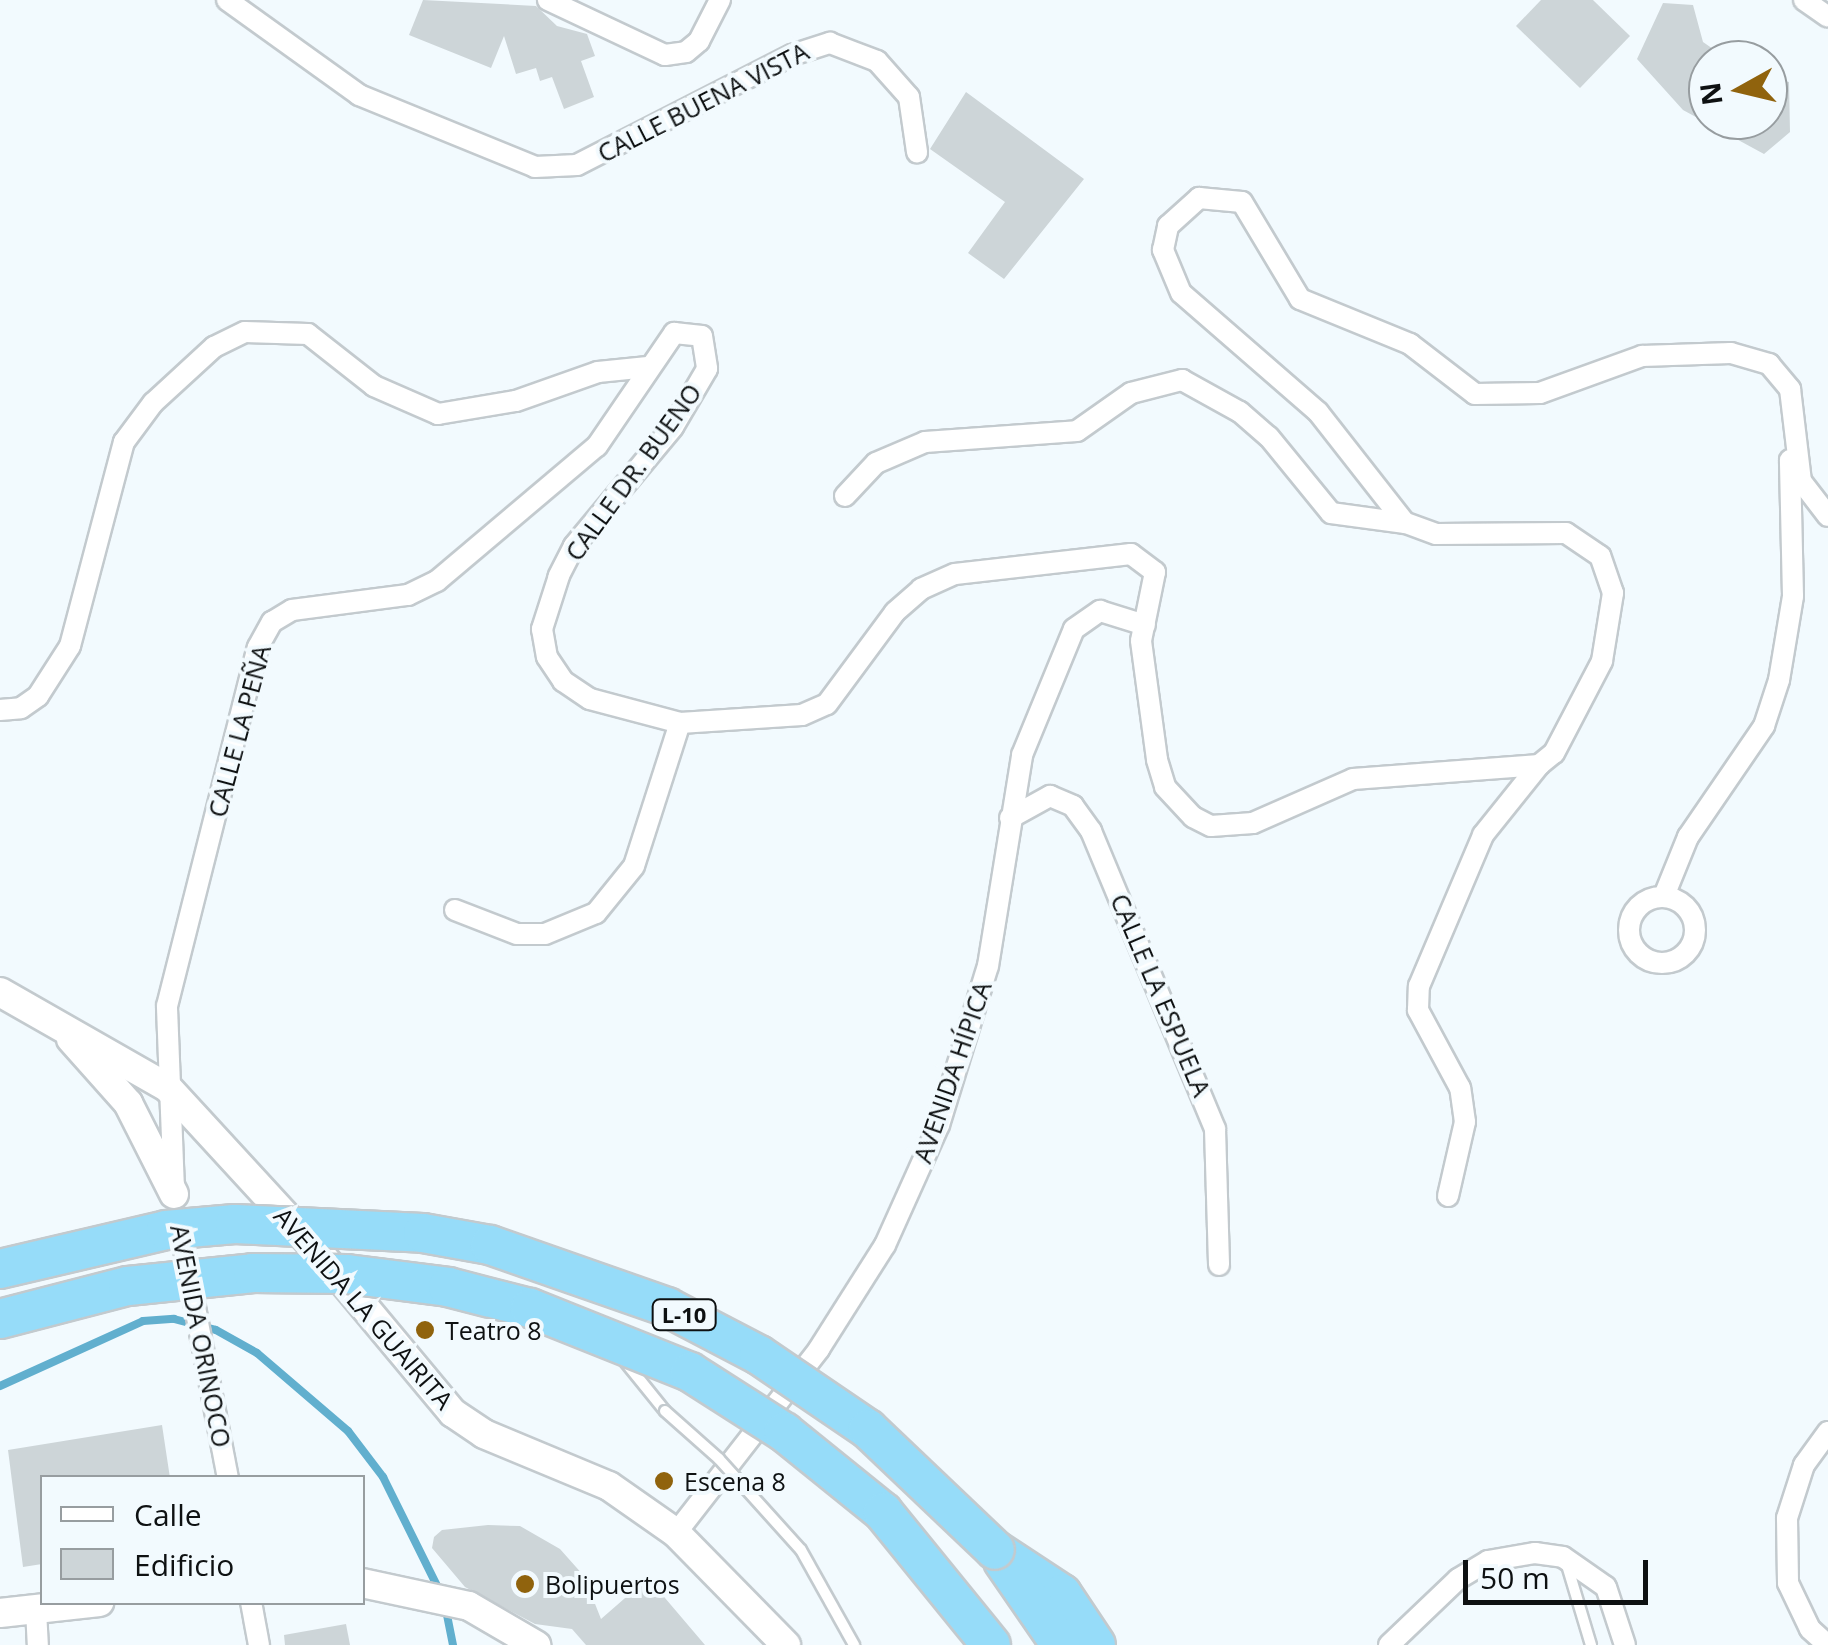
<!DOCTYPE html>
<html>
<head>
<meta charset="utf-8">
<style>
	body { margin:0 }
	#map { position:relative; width:1828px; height:1645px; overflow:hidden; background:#f2fafe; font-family:"Open Sans",sans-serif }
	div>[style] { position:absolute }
	.stream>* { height:8px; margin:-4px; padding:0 4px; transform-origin:4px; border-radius:4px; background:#61afce }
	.building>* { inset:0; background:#cdd5d8 }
	.roads { filter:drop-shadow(2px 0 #c3cace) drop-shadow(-2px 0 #c3cace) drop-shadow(0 2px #c3cace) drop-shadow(0 -2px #c3cace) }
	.lane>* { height:10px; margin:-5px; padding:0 5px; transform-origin:5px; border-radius:5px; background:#fff }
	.street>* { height:20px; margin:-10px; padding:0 10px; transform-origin:10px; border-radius:10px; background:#fff }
	.street>.ring { margin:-10px; padding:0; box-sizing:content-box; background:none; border:20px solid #fff; border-radius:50% }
	.secondary>* { height:28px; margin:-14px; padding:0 14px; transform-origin:14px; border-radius:14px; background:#fff }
	.highway>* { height:38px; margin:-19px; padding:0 19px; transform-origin:19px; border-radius:19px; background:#96dcf9 }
	.bridges { filter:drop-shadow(2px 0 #c3cace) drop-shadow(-2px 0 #c3cace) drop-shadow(0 2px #c3cace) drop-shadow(0 -2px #c3cace) }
	.lane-bridge>* { height:10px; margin:-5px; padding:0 5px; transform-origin:5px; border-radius:5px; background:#fff }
	.highway-bridge>* { height:38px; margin:-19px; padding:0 19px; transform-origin:19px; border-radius:19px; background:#96dcf9 }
	.dots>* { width:28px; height:28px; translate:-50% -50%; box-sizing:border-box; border:5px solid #f2fafe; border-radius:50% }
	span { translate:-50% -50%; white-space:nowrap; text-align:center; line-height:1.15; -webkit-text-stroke:8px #f2fafe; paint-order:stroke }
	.shield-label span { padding:2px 8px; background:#f2fafe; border:2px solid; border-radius:8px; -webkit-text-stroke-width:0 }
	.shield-label { font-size:22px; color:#0e1112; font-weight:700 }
	.street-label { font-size:25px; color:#0e1112 }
	.poi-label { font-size:25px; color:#0e1112 }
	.left { translate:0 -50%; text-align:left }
	.legend { position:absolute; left:40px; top:1475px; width:325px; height:130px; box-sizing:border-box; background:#f2fafe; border:2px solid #979da0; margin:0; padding:12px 18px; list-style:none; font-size:30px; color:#0e1112 }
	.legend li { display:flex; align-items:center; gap:20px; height:50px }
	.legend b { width:50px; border:2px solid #979da0 }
	.north { position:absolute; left:1688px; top:40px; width:100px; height:100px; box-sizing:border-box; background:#f2fafe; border:2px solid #979da0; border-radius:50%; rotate:262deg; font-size:28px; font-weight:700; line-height:40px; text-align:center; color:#0e1112 }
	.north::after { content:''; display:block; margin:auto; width:35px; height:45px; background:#90630d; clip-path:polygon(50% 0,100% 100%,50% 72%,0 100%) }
	.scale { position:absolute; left:1463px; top:1560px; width:185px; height:45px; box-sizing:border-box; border:5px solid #0e1112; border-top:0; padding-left:12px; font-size:30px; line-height:35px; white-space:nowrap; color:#0e1112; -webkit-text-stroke:8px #f2fafe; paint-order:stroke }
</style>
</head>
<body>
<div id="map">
	<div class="stream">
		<i style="left:0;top:1386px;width:157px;rotate:-24.4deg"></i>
		<i style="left:143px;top:1321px;width:31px;rotate:-4deg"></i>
		<i style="left:174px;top:1319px;width:43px;rotate:14.7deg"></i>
		<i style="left:216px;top:1330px;width:47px;rotate:29.3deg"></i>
		<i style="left:257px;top:1353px;width:120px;rotate:40.6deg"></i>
		<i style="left:348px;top:1431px;width:58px;rotate:52.7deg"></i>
		<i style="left:383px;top:1477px;width:128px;rotate:63.6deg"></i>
		<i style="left:445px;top:1605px;width:41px;rotate:78.7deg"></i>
	</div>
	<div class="building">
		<i style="clip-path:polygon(423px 0,536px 6px,557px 26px,587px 34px,595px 56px,581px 61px,594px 97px,564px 109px,552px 77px,540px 81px,536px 68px,516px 74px,504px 36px,491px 68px,409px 35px)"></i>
		<i style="clip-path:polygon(1541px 0,1593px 0,1630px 36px,1580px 88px,1516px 26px)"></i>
		<i style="clip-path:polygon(1663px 3px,1693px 5px,1703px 42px,1729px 60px,1708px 60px,1708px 120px,1768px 120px,1768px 77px,1789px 82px,1790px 132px,1764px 154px,1683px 110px,1637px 59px)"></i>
		<i style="clip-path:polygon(966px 92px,1084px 179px,1004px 279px,968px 253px,1005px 202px,930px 149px)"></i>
		<i style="clip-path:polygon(162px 1425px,170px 1478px,42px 1478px,42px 1564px,23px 1567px,8px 1450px)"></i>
		<i style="clip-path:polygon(488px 1525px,520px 1526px,560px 1549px,584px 1576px,601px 1619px,648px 1578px,705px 1645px,586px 1645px,572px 1629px,535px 1624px,465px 1587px,432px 1548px,434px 1537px,442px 1530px)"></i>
		<i style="clip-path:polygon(346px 1624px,350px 1645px,285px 1645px,284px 1635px)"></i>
	</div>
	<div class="roads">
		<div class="lane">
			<i style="left:623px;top:1359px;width:67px;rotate:51.1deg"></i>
			<i style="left:1567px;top:1565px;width:84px;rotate:73.3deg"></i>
		</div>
		<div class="street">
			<i style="left:227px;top:0;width:163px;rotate:35.7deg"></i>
			<i style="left:359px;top:95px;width:190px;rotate:22.2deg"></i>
			<i style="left:535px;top:167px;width:42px;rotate:-2.7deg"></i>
			<i style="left:577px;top:165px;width:242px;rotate:-27.1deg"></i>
			<i style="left:792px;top:55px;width:40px;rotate:-18deg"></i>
			<i style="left:830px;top:43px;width:50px;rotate:21deg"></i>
			<i style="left:877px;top:61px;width:48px;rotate:48.4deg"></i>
			<i style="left:909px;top:97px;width:56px;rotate:81.7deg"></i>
			<i style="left:548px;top:0;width:129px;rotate:25.2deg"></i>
			<i style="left:665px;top:55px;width:21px;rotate:-8deg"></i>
			<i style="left:686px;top:52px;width:17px;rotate:-40deg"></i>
			<i style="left:699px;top:41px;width:46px;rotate:-62.9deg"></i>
			<i style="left:1804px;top:0;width:29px;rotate:35deg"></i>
			<i style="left:845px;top:496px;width:45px;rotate:-46.8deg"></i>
			<i style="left:876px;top:463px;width:53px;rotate:-23.2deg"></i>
			<i style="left:925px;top:442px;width:152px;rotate:-4.1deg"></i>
			<i style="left:1077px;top:431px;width:66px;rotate:-35.1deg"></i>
			<i style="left:1131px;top:393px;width:53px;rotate:-14.3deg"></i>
			<i style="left:1182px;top:380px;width:66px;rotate:28.9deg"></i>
			<i style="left:1240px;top:412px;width:38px;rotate:41deg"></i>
			<i style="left:1269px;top:437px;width:98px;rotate:50.8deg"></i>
			<i style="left:1331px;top:513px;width:75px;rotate:7.7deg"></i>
			<i style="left:0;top:710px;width:21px;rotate:-5deg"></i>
			<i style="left:21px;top:708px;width:21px;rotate:-35deg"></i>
			<i style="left:38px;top:696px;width:59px;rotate:-57.4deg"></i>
			<i style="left:70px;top:646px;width:211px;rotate:-75.2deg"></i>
			<i style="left:124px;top:442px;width:49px;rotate:-53.4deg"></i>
			<i style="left:153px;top:403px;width:83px;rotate:-42.6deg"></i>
			<i style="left:214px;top:347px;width:34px;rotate:-26deg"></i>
			<i style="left:245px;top:332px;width:63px;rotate:1.8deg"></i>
			<i style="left:308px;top:334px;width:84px;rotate:38.2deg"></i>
			<i style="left:374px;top:386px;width:70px;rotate:23.6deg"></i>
			<i style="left:438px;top:414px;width:79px;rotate:-9.5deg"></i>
			<i style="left:516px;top:401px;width:87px;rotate:-19.5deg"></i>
			<i style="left:598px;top:372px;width:50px;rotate:-5.7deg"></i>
			<i style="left:1010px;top:818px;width:46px;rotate:-28.8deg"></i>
			<i style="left:1050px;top:796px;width:25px;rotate:23deg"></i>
			<i style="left:1073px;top:806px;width:31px;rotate:54deg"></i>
			<i style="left:1091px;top:831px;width:323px;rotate:67.4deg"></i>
			<i style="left:1215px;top:1129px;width:136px;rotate:88.3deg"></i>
			<i style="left:1664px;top:896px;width:64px;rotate:-67.9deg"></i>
			<i style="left:1688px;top:837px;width:135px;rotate:-55.6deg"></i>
			<i style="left:1764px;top:726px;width:48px;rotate:-71.9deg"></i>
			<i style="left:1779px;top:680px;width:85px;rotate:-80.5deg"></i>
			<i style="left:1793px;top:596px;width:136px;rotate:-91.3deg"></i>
			<i class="ring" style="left:1629px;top:897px;width:46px;height:46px"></i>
			<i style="left:455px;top:910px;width:66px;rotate:21.2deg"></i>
			<i style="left:517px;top:934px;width:28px"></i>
			<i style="left:545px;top:934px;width:55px;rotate:-22.4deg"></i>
			<i style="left:596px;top:913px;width:60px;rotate:-51deg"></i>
			<i style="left:634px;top:866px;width:150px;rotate:-72.2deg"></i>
			<i style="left:174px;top:1190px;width:184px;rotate:-92.2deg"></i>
			<i style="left:167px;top:1006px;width:370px;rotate:-75.8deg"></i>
			<i style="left:258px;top:647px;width:29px;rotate:-61deg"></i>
			<i style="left:272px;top:622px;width:23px;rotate:-31deg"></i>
			<i style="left:292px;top:610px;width:117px;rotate:-7.4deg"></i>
			<i style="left:408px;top:595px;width:32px;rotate:-26deg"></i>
			<i style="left:437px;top:581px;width:209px;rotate:-40.2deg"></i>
			<i style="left:597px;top:446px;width:137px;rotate:-55.7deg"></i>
			<i style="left:674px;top:333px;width:28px;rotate:6deg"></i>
			<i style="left:702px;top:336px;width:33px;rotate:81deg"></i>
			<i style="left:707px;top:369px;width:67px;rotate:120.4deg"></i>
			<i style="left:673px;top:427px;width:155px;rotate:129.8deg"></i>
			<i style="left:574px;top:546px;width:34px;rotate:117deg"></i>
			<i style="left:559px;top:576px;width:56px;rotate:107.8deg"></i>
			<i style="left:542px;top:629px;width:28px;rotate:80deg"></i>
			<i style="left:547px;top:657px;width:29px;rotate:56deg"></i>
			<i style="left:563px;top:681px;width:32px;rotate:34deg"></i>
			<i style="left:590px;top:699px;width:93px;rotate:14.9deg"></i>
			<i style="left:680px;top:723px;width:122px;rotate:-3.8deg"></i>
			<i style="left:802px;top:715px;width:27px;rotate:-24deg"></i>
			<i style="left:827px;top:704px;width:114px;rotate:-53.5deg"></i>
			<i style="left:895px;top:612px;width:35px;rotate:-41deg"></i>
			<i style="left:921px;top:589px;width:37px;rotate:-24deg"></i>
			<i style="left:955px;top:574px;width:177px;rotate:-6.5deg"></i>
			<i style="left:1131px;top:554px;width:30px;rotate:37deg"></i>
			<i style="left:1155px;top:572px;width:70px;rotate:101.5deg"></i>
			<i style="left:1141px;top:641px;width:120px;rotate:82.3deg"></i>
			<i style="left:1157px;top:760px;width:28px;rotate:73deg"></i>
			<i style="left:1165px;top:787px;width:41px;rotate:47deg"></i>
			<i style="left:1193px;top:817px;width:20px;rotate:27deg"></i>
			<i style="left:1211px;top:826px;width:42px;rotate:-4.1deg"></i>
			<i style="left:1253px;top:823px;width:109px;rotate:-23.7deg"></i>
			<i style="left:1353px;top:779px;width:187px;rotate:-4.3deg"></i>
			<i style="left:1539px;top:765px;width:19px;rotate:-39deg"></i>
			<i style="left:1554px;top:753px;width:104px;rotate:-62.4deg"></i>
			<i style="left:1602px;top:661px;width:69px;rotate:-80.8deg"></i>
			<i style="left:1613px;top:593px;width:39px;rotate:-109deg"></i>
			<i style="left:1600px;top:556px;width:41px;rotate:-145.9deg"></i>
			<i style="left:1566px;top:533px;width:130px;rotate:179.6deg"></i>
			<i style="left:1436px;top:534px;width:33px;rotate:-160deg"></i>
			<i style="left:1405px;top:523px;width:141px;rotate:-128.1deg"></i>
			<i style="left:1318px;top:412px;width:181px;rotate:-139deg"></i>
			<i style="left:1181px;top:293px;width:47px;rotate:-112.7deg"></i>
			<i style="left:1163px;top:250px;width:25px;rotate:-78deg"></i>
			<i style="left:1168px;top:226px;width:42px;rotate:-42.1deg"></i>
			<i style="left:1199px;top:198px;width:43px;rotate:5.3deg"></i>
			<i style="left:1242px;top:202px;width:113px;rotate:59.1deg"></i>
			<i style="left:1300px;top:299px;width:119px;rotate:22.2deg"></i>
			<i style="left:1410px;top:344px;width:82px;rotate:37.6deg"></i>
			<i style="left:1475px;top:394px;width:65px;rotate:-0.9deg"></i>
			<i style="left:1540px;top:393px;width:109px;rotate:-19.9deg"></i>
			<i style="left:1642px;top:356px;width:89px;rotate:-1.9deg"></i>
			<i style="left:1731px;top:353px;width:40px;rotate:16deg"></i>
			<i style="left:1769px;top:364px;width:33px;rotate:50deg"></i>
			<i style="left:1790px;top:389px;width:93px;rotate:83.2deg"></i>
			<i style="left:1801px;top:481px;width:44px;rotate:52.4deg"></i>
			<i style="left:1448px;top:1196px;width:76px;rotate:-77.1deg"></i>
			<i style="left:1465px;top:1122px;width:34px;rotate:-98deg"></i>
			<i style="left:1460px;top:1088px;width:89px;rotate:-118.3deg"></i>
			<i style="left:1418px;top:1010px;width:24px;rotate:-88deg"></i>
			<i style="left:1419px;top:986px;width:164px;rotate:-67deg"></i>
			<i style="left:1483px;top:835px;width:90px;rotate:-51.3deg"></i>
			<i style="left:179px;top:1224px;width:259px;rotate:79.1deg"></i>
			<i style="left:1828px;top:1432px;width:41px;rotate:126deg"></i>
			<i style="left:1804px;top:1465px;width:56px;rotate:107.8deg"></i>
			<i style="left:1787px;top:1518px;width:65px;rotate:89.1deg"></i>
			<i style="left:1788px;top:1583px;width:51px;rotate:64.4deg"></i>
			<i style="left:1810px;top:1629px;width:24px;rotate:42deg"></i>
			<i style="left:676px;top:1533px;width:233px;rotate:-52.1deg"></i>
			<i style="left:819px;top:1349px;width:123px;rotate:-57.6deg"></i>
			<i style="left:885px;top:1245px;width:132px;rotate:-65.8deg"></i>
			<i style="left:939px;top:1125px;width:166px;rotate:-72.9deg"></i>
			<i style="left:988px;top:966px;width:214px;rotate:-80.8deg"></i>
			<i style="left:1022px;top:755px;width:136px;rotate:-67.6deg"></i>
			<i style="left:1074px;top:629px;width:32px;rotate:-35deg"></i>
			<i style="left:1100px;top:611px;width:47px;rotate:17.3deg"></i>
			<i style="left:251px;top:1602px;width:44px;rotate:79.5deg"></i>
			<i style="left:36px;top:1610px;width:35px;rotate:87deg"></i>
			<i style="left:1389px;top:1645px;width:95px;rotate:-43.7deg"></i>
			<i style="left:1458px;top:1579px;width:35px;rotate:-31deg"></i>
			<i style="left:1488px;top:1561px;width:48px;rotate:-9.7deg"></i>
			<i style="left:1535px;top:1553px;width:28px;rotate:8deg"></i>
			<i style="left:1563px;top:1557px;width:52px;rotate:34.9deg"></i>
			<i style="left:1606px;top:1587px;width:61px;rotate:71.9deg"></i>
		</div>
		<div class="secondary">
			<i style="left:0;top:992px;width:193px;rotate:29.7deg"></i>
			<i style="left:168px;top:1088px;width:220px;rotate:47.4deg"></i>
			<i style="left:317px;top:1250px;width:212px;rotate:50.2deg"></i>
			<i style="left:453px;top:1413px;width:37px;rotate:34deg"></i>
			<i style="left:484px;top:1434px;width:135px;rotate:22.6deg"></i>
			<i style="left:609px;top:1486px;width:82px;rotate:35deg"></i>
			<i style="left:676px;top:1533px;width:157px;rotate:45.5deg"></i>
			<i style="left:71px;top:1039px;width:86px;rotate:48.3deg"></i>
			<i style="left:128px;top:1103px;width:102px;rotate:63.2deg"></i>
			<i style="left:362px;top:1583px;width:109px;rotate:12.1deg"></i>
			<i style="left:469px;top:1606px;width:78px;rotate:30.2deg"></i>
			<i style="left:0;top:1613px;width:100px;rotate:-6.3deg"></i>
		</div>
		<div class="highway">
			<i style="left:995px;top:1550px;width:80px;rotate:33.3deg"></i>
			<i style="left:1062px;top:1594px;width:61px;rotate:56.3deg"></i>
			<i style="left:1003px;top:1561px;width:102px;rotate:55.4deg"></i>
		</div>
	</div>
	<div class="bridges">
		<div class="lane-bridge">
			<i style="left:665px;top:1411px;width:72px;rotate:41.6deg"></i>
			<i style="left:719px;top:1459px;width:122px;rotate:48deg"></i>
			<i style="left:801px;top:1550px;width:109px;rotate:60.8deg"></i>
		</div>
		<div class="highway-bridge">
			<i style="left:0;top:1269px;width:171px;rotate:-13.2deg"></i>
			<i style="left:166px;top:1230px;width:69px;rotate:-5deg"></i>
			<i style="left:235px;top:1224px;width:188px;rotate:2.7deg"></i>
			<i style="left:423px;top:1233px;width:68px;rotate:10.2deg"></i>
			<i style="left:490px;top:1245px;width:188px;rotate:19.3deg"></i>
			<i style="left:667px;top:1307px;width:104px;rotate:27.6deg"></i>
			<i style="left:759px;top:1355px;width:132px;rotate:34.2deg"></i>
			<i style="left:868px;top:1429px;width:175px;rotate:43.6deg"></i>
			<i style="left:0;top:1319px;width:132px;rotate:-14.5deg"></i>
			<i style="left:128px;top:1286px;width:126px;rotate:-5.9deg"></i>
			<i style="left:253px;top:1273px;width:94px;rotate:0.6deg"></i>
			<i style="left:347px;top:1274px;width:102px;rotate:7.3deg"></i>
			<i style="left:448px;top:1287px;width:85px;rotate:14.4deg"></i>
			<i style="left:530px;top:1308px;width:172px;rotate:21.8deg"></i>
			<i style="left:690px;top:1372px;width:112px;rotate:32.6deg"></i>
			<i style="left:784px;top:1432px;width:127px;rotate:38.9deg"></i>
			<i style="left:883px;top:1512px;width:171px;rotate:50.9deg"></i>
		</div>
	</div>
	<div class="dots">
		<i style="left:425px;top:1330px;background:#90630d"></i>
		<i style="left:664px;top:1481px;background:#90630d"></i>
		<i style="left:525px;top:1584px;background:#90630d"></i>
	</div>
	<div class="shield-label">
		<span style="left:684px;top:1315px">L-10</span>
	</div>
	<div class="street-label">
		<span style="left:703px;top:102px;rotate:-27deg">CALLE BUENA VISTA</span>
		<span style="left:633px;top:472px;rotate:-54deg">CALLE DR. BUENO</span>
		<span style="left:239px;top:731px;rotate:-75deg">CALLE LA PEÑA</span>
		<span style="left:1161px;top:995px;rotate:67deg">CALLE LA ESPUELA</span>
		<span style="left:952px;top:1072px;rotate:-71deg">AVENIDA HÍPICA</span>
		<span style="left:364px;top:1308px;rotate:49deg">AVENIDA LA GUAIRITA</span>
		<span style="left:201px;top:1336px;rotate:79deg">AVENIDA ORINOCO</span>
	</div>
	<div class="poi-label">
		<span class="left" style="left:445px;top:1330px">Teatro 8</span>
		<span class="left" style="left:684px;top:1481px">Escena 8</span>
		<span class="left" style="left:545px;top:1584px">Bolipuertos</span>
	</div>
	<ul class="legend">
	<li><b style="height:12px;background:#fff"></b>Calle</li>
	<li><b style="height:28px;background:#cdd5d8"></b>Edificio</li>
	</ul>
	<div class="north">N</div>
	<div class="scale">50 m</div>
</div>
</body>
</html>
